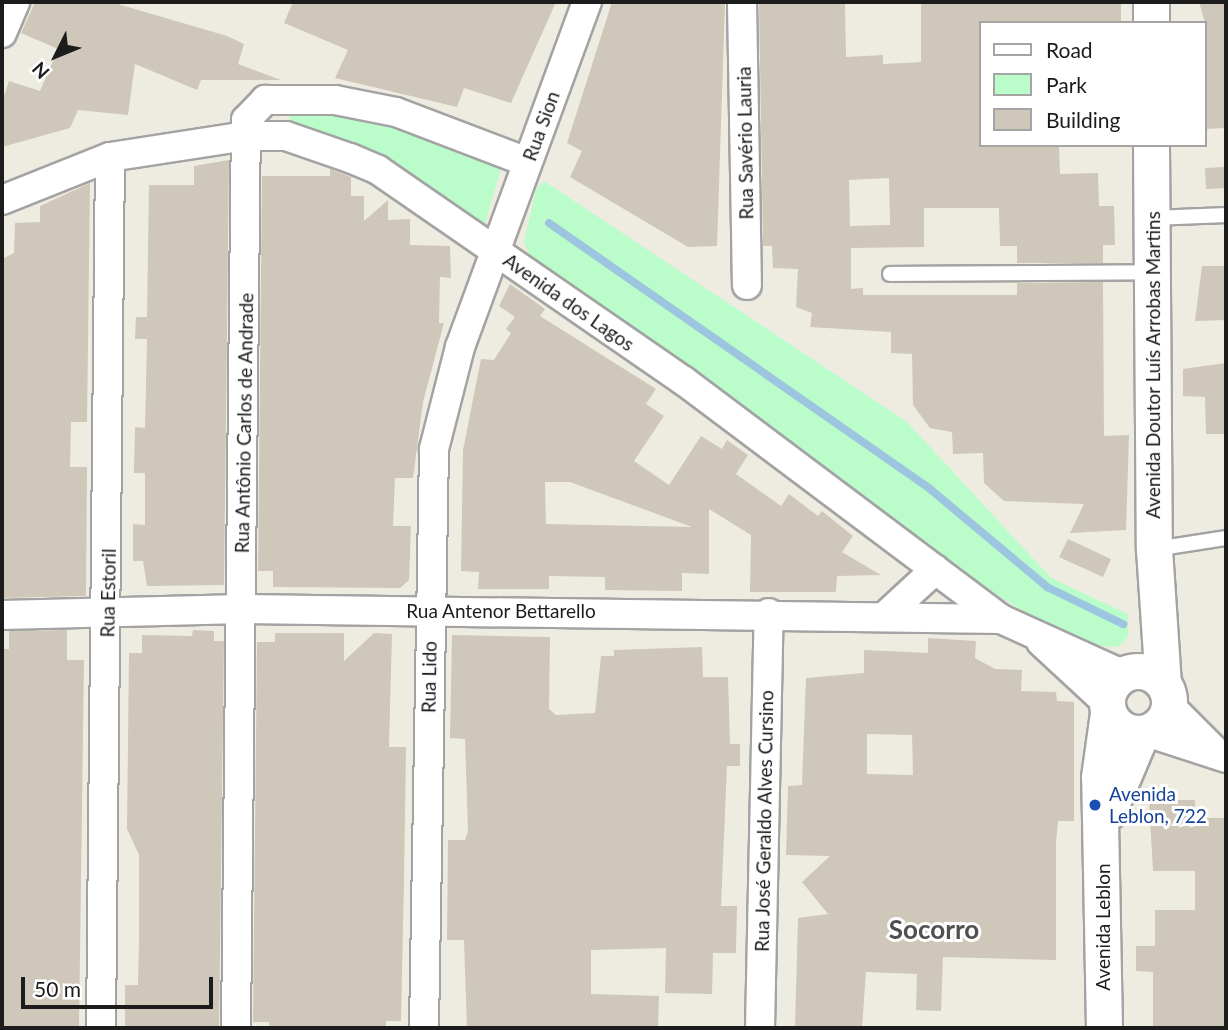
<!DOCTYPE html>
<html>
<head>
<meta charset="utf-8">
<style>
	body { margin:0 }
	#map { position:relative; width:1228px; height:1030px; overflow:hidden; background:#eeece1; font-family:Lato,sans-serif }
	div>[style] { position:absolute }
	.park>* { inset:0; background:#bafdcb }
	.stream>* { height:8px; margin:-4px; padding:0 4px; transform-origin:4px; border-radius:4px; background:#9ec5df }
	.building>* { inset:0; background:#cec7ba }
	.roads { filter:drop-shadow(2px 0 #a3a3a3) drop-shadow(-2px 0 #a3a3a3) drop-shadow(0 2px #a3a3a3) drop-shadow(0 -2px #a3a3a3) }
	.service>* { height:14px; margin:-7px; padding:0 7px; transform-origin:7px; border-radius:7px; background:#fff }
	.minor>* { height:28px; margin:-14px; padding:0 14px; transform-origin:14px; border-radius:14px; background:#fff }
	.tertiary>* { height:35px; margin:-17.5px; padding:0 17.5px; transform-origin:17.5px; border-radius:17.5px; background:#fff }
	.tertiary>.ring { margin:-17.5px; padding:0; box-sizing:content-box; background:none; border:35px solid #fff; border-radius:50% }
	.dots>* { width:19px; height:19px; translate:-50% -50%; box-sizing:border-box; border:4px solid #fff; border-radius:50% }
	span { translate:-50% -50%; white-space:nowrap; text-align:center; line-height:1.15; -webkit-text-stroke:6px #fff; paint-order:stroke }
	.street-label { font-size:19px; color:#1c1c1c }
	.transit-label { font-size:19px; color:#164399 }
	.left { translate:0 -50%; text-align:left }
	.district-label { font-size:26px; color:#4f4f4f; font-weight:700 }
	.frame { position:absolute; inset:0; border:4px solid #1c1c1c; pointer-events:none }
	.legend { position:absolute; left:979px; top:21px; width:228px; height:126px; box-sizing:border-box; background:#fff; border:2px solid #a4a4a4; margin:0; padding:9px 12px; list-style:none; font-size:21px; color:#1c1c1c }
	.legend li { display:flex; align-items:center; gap:14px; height:35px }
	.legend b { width:35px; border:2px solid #a4a4a4 }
	.north { position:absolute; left:21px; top:21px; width:70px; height:70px; -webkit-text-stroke:5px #fff; paint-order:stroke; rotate:227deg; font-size:19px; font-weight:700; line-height:28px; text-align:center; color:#1c1c1c }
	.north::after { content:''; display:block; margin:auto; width:24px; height:32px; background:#1c1c1c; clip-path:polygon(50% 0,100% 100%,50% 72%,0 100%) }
	.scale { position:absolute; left:21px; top:977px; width:192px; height:32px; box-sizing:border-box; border:4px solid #1c1c1c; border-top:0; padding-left:9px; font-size:21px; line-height:24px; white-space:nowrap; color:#1c1c1c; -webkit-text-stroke:5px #fff; paint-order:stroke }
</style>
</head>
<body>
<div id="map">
	<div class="park">
		<i style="clip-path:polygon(293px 101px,382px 122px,502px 165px,483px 231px,287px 131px)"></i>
		<i style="clip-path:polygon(544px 181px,907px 422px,1051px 578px,1128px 614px,1128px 637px,1118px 647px,1078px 644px,985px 588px,529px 255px,524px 242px,536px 189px)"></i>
	</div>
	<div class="stream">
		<i style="left:549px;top:223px;width:465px;rotate:34.9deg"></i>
		<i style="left:930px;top:489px;width:153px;rotate:39.9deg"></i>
		<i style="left:1047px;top:587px;width:85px;rotate:26deg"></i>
	</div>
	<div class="building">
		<i style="clip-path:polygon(35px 2px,111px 2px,227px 36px,244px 44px,238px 64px,281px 80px,201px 80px,197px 90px,135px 64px,128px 115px,78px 110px,70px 128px,2px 147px,2px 102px,9px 81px,40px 91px,58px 49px,21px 33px)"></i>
		<i style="clip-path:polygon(293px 2px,556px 2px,511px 103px,464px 88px,457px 107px,335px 78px,348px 50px,284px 23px)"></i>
		<i style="clip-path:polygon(612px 2px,725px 2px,717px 246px,688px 247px,570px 177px,582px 151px,567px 143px)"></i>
		<i style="clip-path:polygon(evenodd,759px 2px,845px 2px,846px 57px,883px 55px,883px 64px,921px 62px,921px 2px,1121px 2px,1121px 23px,981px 23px,981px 145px,1059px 145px,1060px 174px,1098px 173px,1099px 206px,1114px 206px,1115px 245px,1103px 245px,1103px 263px,1017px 263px,1017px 246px,1000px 246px,999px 208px,924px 208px,924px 247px,851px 248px,851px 289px,863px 288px,863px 295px,1017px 295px,1017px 283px,1103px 282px,1104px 436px,1129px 435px,1126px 530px,1070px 533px,1084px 504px,1004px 501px,984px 483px,983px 453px,953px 454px,952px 432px,930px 428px,913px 405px,912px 354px,891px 353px,891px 332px,810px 327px,812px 313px,796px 307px,798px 269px,773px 268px,772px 246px,763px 246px,759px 2px,889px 178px,890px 225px,850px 226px,849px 180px,889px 178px)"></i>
		<i style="clip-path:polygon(1199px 2px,1226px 2px,1226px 128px,1205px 129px,1205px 23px)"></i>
		<i style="clip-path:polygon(229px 160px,224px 585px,147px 586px,143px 561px,133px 561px,133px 524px,145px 525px,145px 473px,134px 473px,135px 427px,145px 428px,147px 339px,135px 339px,136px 317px,147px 317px,149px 185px,194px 185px,194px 166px)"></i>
		<i style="clip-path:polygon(1226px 167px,1226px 188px,1206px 189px,1205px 168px)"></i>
		<i style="clip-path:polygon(330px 169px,351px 177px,351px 196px,364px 196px,364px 221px,388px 200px,388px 220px,410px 219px,410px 245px,450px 246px,451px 278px,440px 277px,439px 323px,444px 323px,423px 402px,413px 478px,395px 478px,393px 526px,411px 526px,409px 580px,400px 588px,273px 587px,273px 571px,258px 571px,262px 176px,330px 176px)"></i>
		<i style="clip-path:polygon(90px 183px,87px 422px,71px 422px,70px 467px,87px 467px,86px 596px,2px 598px,2px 259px,14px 253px,15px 223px,40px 222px,40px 206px)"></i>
		<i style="clip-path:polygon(1202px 266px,1226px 266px,1226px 320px,1195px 321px)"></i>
		<i style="clip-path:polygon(evenodd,510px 284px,545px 309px,540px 316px,656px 389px,646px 404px,664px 416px,634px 461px,669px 485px,701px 436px,722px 449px,727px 440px,748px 455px,736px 474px,781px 506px,789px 494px,818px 516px,822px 511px,853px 536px,842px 552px,881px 575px,837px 576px,836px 592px,750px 592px,751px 535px,709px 509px,709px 574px,682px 573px,682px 591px,605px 590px,605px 577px,549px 576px,549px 589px,478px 589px,479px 572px,461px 571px,463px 450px,481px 359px,494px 360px,511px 333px,506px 329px,515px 317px,499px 306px,510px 284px,545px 482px,570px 482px,692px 527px,546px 524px,545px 482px)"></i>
		<i style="clip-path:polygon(1226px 363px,1226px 434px,1206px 434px,1205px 397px,1183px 396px,1183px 369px)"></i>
		<i style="clip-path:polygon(1068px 539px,1111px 559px,1103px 577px,1059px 557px)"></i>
		<i style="clip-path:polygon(67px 630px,67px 660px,84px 660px,79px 1028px,2px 1028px,2px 649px,9px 649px,9px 631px)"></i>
		<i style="clip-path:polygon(193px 630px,214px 631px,214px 641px,224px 641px,219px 1028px,125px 1028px,125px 985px,138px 985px,139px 940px,139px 855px,127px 829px,129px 653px,142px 653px,142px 635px,192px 636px)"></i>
		<i style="clip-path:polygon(275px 633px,344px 633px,344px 661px,374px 633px,392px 634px,389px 747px,406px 747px,404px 879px,401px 1021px,386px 1021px,386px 1028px,269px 1028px,269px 1022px,253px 1022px,257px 642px,275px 642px)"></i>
		<i style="clip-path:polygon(452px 635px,550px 637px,549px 709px,556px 715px,595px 713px,601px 656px,614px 656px,614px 650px,702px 647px,703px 677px,728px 677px,730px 744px,740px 744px,740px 766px,727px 766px,721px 906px,737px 906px,736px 953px,713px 953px,712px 994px,665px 993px,666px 948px,591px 950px,591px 994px,659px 996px,658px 1028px,467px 1028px,464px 940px,447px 940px,448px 840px,465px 840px,468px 831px,465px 739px,450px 738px)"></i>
		<i style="clip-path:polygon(evenodd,928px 638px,976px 641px,975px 658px,995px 669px,1022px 670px,1021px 691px,1056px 692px,1057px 701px,1074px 702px,1074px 821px,1058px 821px,1056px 843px,1056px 960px,943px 957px,941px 1011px,916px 1010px,917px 974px,866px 972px,862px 1028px,795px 1028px,798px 918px,828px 914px,802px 882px,830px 856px,786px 855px,788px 786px,802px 785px,806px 678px,864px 673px,864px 650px,928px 653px,928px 638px,867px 734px,912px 735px,913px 775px,867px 774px,867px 734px)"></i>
		<i style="clip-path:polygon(1149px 800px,1195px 800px,1195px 818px,1226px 818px,1226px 1028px,1153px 1028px,1153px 972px,1136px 971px,1136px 946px,1155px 946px,1155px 910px,1195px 910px,1195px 871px,1153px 871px)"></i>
	</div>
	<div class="roads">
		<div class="service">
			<i style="left:1153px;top:218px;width:73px;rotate:-2.4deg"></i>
			<i style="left:890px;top:274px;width:261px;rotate:-0.4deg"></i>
			<i style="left:1155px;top:549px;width:72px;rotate:-8.8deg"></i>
		</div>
		<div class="minor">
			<i style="left:742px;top:2px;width:283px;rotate:89deg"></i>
			<i style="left:2px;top:33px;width:34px;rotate:-67deg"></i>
			<i style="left:2px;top:200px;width:116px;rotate:-21.7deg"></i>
			<i style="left:110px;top:157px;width:137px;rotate:-8.8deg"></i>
			<i style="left:245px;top:136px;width:41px"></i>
			<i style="left:286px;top:136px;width:68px;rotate:19deg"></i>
			<i style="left:350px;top:158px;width:30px;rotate:23deg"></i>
			<i style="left:378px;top:170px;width:372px;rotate:34.6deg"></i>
			<i style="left:684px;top:381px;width:396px;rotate:36.9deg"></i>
			<i style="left:1001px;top:619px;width:133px;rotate:24.4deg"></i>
			<i style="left:2px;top:615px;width:241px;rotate:-1.4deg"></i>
			<i style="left:243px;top:609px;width:758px;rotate:0.76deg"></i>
			<i style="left:886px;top:615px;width:67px;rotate:-42.6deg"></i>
			<i style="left:1041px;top:642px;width:91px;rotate:42.8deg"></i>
			<i style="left:1169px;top:705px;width:71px;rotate:45deg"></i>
			<i style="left:1149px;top:733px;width:81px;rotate:18deg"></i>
			<i style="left:101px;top:1028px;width:871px;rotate:-89.41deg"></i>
			<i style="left:236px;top:1028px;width:908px;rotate:-89.37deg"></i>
			<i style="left:246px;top:120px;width:28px;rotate:-46deg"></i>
			<i style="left:265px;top:100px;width:70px"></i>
			<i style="left:335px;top:100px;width:62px;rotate:11.1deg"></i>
			<i style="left:396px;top:112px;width:140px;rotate:20.9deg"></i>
			<i style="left:424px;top:1028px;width:579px;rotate:-89.01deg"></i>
			<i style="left:434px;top:449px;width:105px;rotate:-75.7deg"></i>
			<i style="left:460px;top:347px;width:368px;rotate:-69.8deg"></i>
			<i style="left:760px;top:1028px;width:415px;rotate:-88.8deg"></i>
		</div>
		<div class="tertiary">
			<i style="left:1151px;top:23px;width:21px;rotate:-90deg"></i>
			<i style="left:1151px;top:145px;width:404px;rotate:89.6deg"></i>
			<i style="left:1154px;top:549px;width:134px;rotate:86.2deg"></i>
			<i class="ring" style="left:1107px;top:671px;width:27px;height:27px"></i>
			<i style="left:1108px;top:812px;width:85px;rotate:-67.1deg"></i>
			<i style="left:1104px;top:1028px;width:251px;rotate:-91.1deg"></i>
			<i style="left:1099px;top:777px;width:65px;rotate:-82deg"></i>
		</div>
	</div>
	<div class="dots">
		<i style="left:1095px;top:805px;background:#1a4fb4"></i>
	</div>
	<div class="street-label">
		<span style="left:541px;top:126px;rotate:-70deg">Rua Sion</span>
		<span style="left:745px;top:143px;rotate:-91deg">Rua Savério Lauria</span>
		<span style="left:569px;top:302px;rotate:35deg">Avenida dos Lagos</span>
		<span style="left:1153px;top:365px;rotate:-90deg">Avenida Doutor Luís Arrobas Martins</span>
		<span style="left:244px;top:423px;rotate:-89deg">Rua Antônio Carlos de Andrade</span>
		<span style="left:108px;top:593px;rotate:-89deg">Rua Estoril</span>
		<span style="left:501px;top:611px">Rua Antenor Bettarello</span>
		<span style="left:429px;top:677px;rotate:-89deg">Rua Lido</span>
		<span style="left:764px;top:821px;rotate:-89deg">Rua José Geraldo Alves Cursino</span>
		<span style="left:1103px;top:927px;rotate:-90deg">Avenida Leblon</span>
	</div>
	<div class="transit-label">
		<span class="left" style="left:1109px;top:805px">Avenida<br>Leblon, 722</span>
	</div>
	<div class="district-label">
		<span style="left:934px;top:930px">Socorro</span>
	</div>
	<div class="frame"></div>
	<ul class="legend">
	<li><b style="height:9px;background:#fff"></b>Road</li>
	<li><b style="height:19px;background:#bafdcb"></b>Park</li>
	<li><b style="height:19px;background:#cec7ba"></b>Building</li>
	</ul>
	<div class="north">N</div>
	<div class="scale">50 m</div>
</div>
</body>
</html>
